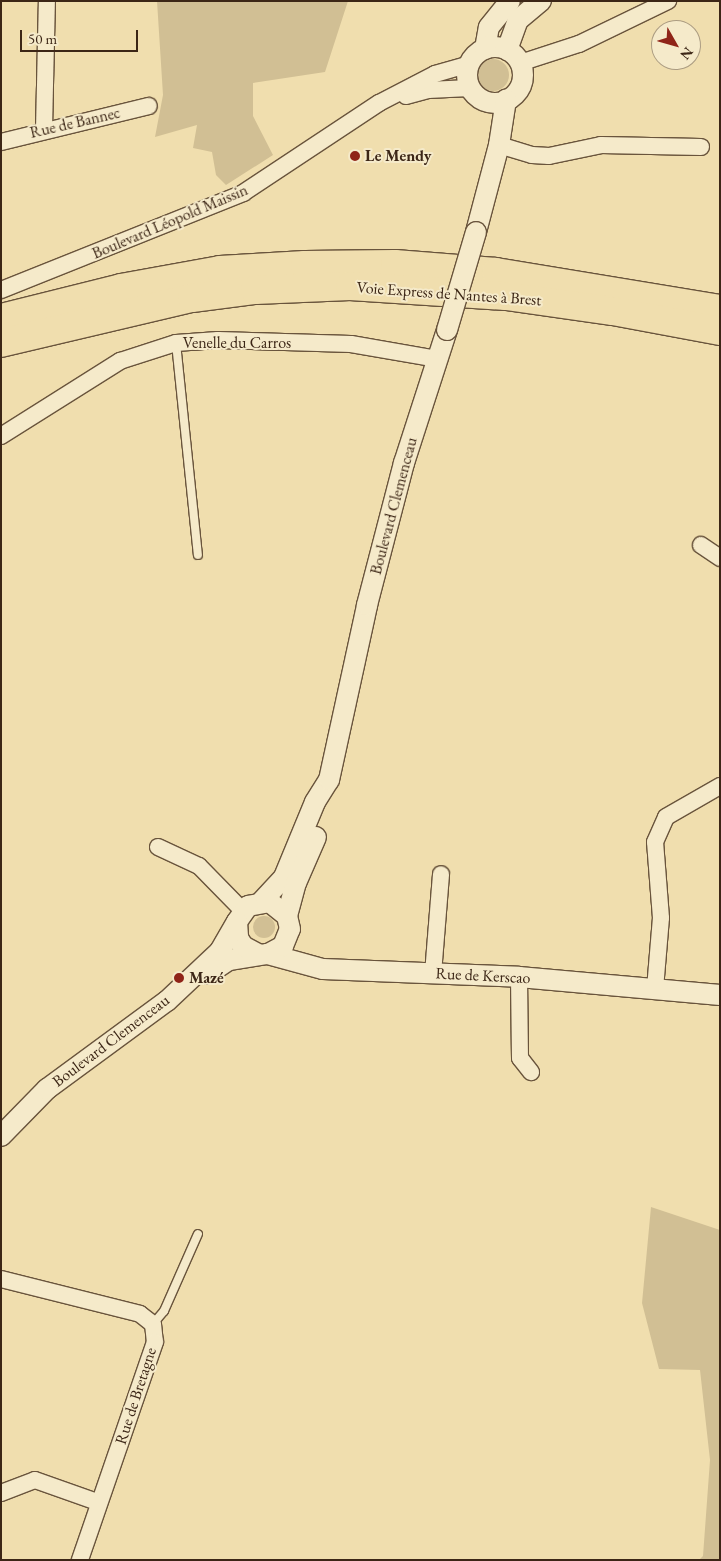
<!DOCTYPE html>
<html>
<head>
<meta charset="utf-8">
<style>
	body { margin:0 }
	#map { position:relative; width:721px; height:1561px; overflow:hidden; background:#f0deae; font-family:"EB Garamond",serif }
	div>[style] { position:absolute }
	.green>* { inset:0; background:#d1bf94 }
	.round { border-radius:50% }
	.roads { filter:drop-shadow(1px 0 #69543c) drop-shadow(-1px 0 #69543c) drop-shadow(0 1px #69543c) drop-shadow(0 -1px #69543c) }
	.service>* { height:8px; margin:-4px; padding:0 4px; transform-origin:4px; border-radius:4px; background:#f5eaca }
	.minor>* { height:16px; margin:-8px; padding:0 8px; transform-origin:8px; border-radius:8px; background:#f5eaca }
	.tertiary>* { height:20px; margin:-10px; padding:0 10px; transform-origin:10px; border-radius:10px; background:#f5eaca }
	.tertiary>.ring { margin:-10px; padding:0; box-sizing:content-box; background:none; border:20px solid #f5eaca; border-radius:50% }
	.trunk>* { height:28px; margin:-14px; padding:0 14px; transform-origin:14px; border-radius:14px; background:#f0deae }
	.bridges { filter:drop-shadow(1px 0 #69543c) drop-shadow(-1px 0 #69543c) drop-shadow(0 1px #69543c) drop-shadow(0 -1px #69543c) }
	.tertiary-bridge>* { height:20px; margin:-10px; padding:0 10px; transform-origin:10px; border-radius:10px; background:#f5eaca }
	.dots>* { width:14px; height:14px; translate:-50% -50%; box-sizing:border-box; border:2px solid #f5eaca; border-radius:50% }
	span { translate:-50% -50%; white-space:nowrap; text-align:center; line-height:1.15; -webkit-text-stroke:4px #f5eaca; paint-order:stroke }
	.street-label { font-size:16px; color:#3c2616 }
	.poi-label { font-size:16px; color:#3c2616; font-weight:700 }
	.left { translate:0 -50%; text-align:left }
	.frame { position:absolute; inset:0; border:2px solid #3c2616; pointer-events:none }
	.north { position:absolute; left:651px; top:20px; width:50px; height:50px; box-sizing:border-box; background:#f5eaca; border:1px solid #ab9c82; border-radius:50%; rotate:128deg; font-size:14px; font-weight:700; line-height:20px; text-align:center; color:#3c2616 }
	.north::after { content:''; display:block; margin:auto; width:18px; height:22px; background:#8f2418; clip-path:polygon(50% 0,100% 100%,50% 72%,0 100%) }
	.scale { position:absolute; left:20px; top:30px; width:118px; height:22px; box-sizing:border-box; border:2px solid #3c2616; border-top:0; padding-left:6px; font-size:15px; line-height:18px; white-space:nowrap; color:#3c2616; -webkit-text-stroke:4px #f5eaca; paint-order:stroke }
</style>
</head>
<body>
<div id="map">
	<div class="green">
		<i style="clip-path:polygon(157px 1px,348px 1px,325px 72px,253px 83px,253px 116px,273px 155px,226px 185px,216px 175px,212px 152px,193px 148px,197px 125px,155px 137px,163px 95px)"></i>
		<i class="round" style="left:477px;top:59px;width:32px;height:32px"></i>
		<i class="round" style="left:253px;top:916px;width:22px;height:22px"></i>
		<i style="clip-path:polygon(651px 1207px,720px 1230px,720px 1560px,699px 1560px,703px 1556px,710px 1460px,700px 1370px,659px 1369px,642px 1303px)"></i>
	</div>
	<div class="roads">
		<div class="service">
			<i style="left:176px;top:343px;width:213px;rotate:84.1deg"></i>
			<i style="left:153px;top:1324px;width:17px;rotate:-50deg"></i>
			<i style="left:164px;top:1311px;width:84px;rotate:-66.2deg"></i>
		</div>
		<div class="minor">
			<i style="left:520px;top:63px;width:62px;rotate:-17.9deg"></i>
			<i style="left:579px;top:44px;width:99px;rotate:-25.8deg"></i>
			<i style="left:406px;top:96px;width:23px;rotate:-15deg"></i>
			<i style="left:428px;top:90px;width:42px;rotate:-2.7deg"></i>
			<i style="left:44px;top:129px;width:128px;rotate:-88.7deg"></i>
			<i style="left:1px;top:142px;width:152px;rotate:-13.7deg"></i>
			<i style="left:499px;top:145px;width:34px;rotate:17deg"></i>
			<i style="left:532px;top:155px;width:17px;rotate:3deg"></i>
			<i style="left:549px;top:156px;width:53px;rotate:-11.9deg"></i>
			<i style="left:601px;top:145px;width:100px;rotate:1.1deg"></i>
			<i style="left:1px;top:290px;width:261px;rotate:-21.8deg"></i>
			<i style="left:243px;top:193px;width:163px;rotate:-33.5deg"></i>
			<i style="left:379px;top:103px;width:63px;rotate:-27.4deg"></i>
			<i style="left:435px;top:74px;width:35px;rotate:-16deg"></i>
			<i style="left:1px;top:436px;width:141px;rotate:-32.2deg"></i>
			<i style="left:120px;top:361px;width:59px;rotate:-17.8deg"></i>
			<i style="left:176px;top:343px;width:42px;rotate:-4.1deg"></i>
			<i style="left:218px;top:340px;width:133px;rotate:1.7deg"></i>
			<i style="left:351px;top:344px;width:87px;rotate:9.9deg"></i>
			<i style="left:701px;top:545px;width:23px;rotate:34deg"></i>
			<i style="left:158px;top:847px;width:45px;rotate:24.9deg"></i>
			<i style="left:199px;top:866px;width:63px;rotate:45.6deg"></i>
			<i style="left:433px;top:974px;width:100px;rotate:-85.4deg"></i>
			<i style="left:519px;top:977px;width:81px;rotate:89.3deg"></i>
			<i style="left:520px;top:1058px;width:18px;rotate:52deg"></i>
			<i style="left:655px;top:989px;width:71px;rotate:-85.2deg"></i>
			<i style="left:661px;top:918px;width:76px;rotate:-94.5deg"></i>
			<i style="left:655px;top:842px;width:27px;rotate:-66deg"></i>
			<i style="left:666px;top:817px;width:62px;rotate:-29.9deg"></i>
			<i style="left:1px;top:1279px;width:143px;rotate:14.1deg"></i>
			<i style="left:140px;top:1314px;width:16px;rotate:38deg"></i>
			<i style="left:153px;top:1324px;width:18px;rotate:84deg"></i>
			<i style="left:155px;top:1342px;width:231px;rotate:109deg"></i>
			<i style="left:1px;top:1493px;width:36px;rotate:-21deg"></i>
			<i style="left:35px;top:1480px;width:66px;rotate:19.5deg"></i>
		</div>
		<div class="tertiary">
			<i class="ring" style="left:467px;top:47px;width:36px;height:36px"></i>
			<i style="left:485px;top:49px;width:22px;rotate:-80deg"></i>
			<i style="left:489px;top:27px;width:33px;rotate:-51deg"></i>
			<i style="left:507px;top:50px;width:32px;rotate:-70deg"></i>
			<i style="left:518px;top:20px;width:30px;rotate:-40deg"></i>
			<i style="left:476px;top:232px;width:90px;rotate:-75.2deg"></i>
			<i style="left:499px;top:145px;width:46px;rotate:-81.2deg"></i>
			<i style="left:262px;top:901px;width:33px;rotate:-47deg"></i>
			<i style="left:284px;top:877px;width:81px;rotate:-67.5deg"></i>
			<i style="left:315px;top:802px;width:26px;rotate:-58deg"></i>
			<i style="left:329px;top:780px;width:179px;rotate:-77.7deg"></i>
			<i style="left:367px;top:605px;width:147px;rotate:-75.4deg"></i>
			<i style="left:404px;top:463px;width:140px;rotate:-72.1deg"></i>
			<i style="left:287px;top:916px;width:34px;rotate:-75deg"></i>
			<i style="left:296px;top:883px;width:50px;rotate:-66.5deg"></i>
			<i style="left:268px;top:954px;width:57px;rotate:15.3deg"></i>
			<i style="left:323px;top:969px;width:196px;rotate:2.3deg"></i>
			<i style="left:519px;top:977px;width:202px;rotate:5.1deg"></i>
			<i style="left:208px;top:974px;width:25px;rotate:-34deg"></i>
			<i style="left:229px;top:960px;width:39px;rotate:-9deg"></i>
			<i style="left:268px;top:954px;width:17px;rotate:-28deg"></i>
			<i style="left:283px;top:946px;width:18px;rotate:-68deg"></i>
			<i style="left:290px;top:929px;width:13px;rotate:-103deg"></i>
			<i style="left:287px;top:916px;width:22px;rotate:-141deg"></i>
			<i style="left:270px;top:902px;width:22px;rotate:170deg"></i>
			<i style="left:248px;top:906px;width:19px;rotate:125deg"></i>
			<i style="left:237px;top:922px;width:16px;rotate:86deg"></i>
			<i style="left:238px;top:938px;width:9px;rotate:58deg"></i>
			<i style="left:243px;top:946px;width:17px;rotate:28deg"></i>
			<i style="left:1px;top:1136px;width:66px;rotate:-45.6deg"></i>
			<i style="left:47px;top:1089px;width:149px;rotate:-36.3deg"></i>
			<i style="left:167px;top:1001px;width:73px;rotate:-43.3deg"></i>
			<i style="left:220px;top:951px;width:34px;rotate:-60deg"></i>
		</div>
		<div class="trunk">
			<i style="left:1px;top:318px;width:124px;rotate:-14deg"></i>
			<i style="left:121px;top:288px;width:101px;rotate:-10.3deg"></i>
			<i style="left:220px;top:270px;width:85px;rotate:-3.4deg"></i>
			<i style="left:305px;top:265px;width:90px;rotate:-0.6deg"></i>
			<i style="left:395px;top:264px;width:101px;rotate:4.5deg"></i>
			<i style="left:496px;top:272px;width:227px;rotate:9.4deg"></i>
			<i style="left:1px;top:343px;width:196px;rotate:-13.3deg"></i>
			<i style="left:192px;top:298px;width:64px;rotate:-7.2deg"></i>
			<i style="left:255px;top:290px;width:95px;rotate:-2.4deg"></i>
			<i style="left:350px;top:286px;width:156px;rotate:3.7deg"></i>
			<i style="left:506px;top:296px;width:108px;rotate:8deg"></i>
			<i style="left:613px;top:311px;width:109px;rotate:10.6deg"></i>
		</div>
	</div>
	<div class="bridges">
		<div class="tertiary-bridge">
			<i style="left:447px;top:330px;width:102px;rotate:-73.5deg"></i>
		</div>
	</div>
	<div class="dots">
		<i style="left:355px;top:156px;background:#8f2418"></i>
		<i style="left:179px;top:978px;background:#8f2418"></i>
	</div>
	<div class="street-label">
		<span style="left:75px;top:123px;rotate:-13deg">Rue de Bannec</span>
		<span style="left:170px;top:222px;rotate:-23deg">Boulevard Léopold Maissin</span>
		<span style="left:449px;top:294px;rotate:4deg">Voie Express de Nantes à Brest</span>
		<span style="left:237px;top:343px">Venelle du Carros</span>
		<span style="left:394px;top:506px;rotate:-75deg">Boulevard Clemenceau</span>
		<span style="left:483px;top:976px;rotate:3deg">Rue de Kerscao</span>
		<span style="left:111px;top:1041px;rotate:-37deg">Boulevard Clemenceau</span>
		<span style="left:136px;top:1396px;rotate:-72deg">Rue de Bretagne</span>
	</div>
	<div class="poi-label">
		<span class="left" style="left:365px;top:156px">Le Mendy</span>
		<span class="left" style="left:189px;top:978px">Mazé</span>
	</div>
	<div class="frame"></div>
	<div class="north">N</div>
	<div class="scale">50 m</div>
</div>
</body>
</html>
